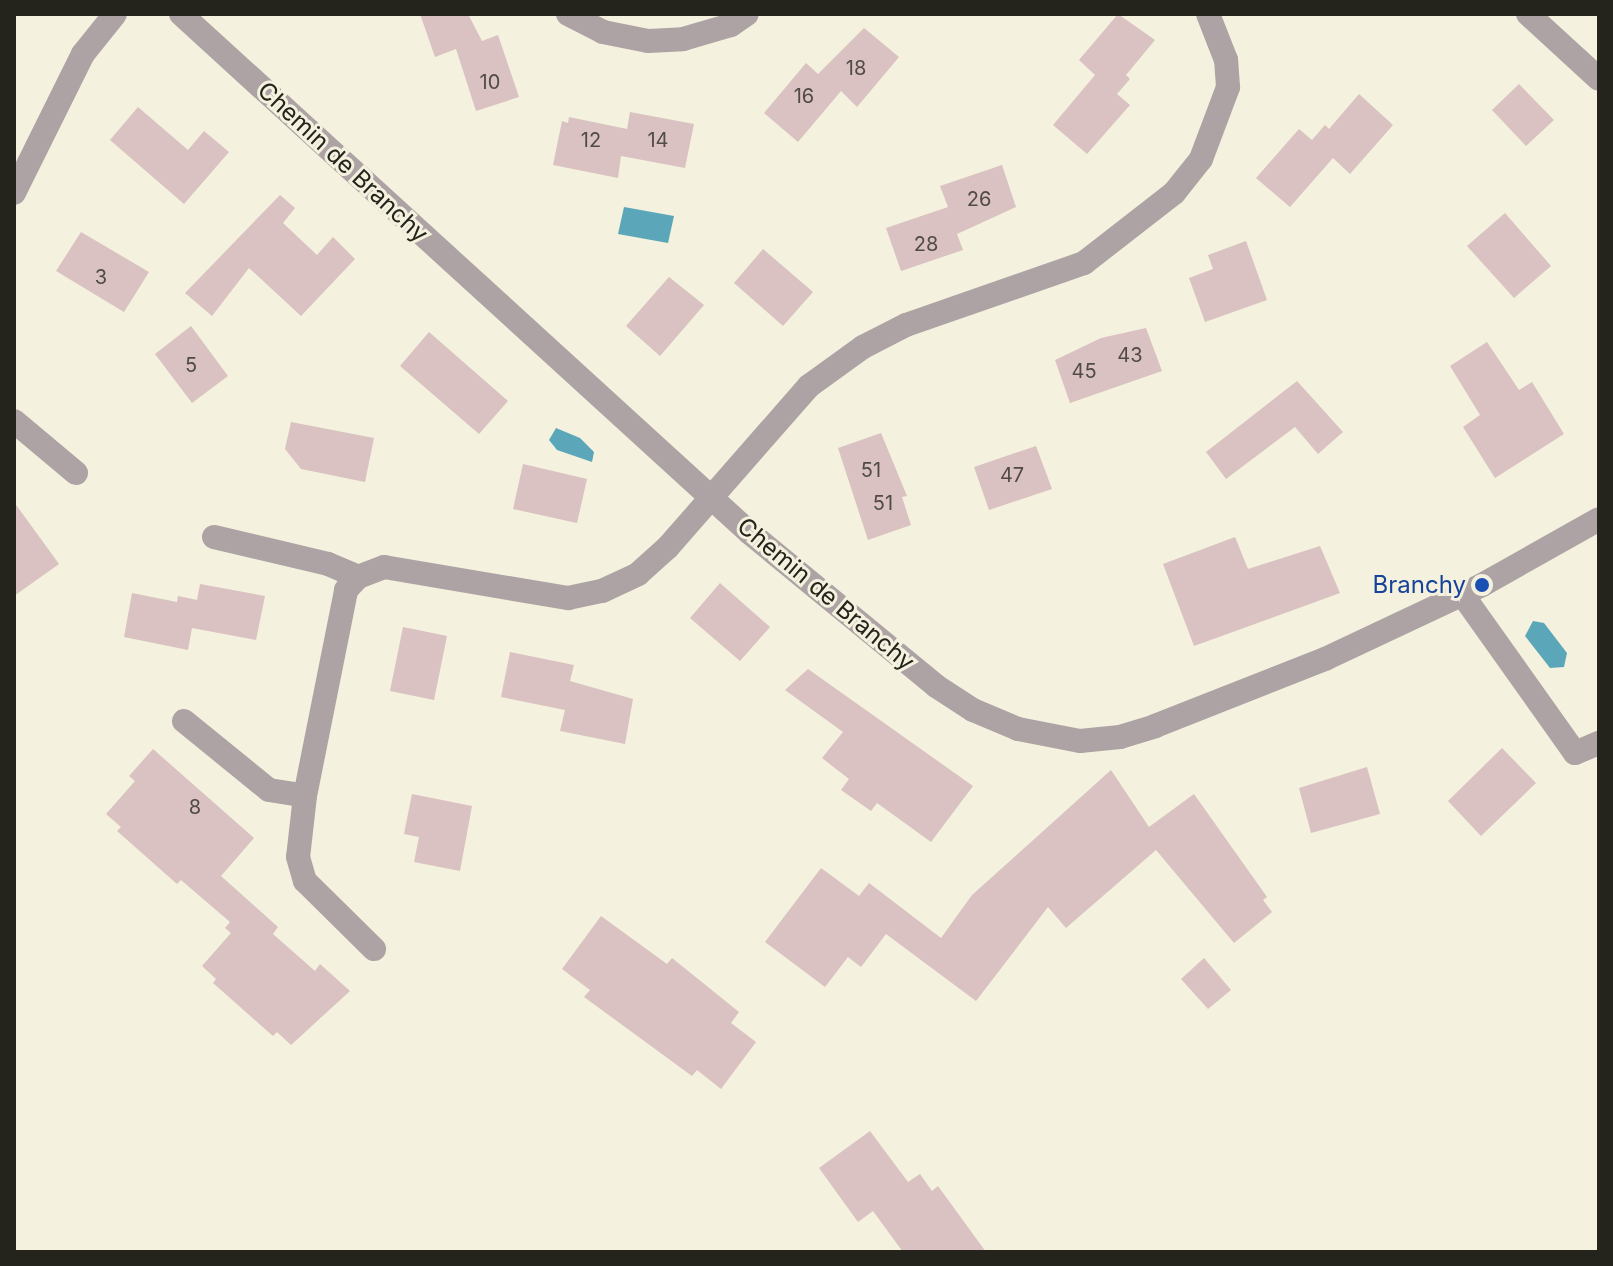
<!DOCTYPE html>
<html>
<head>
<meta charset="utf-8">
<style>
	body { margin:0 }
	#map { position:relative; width:1613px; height:1266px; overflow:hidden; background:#f4f1de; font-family:Inter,sans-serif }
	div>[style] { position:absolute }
	.water>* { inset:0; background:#5ba7b9 }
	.building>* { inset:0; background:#d9c2c1 }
	.minor>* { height:24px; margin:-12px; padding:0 12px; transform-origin:12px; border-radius:12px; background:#ada3a4 }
	.dots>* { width:22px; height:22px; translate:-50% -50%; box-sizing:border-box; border:4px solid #f4f1de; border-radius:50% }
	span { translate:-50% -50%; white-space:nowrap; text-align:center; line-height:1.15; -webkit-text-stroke:6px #f4f1de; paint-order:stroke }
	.number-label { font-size:20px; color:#514b45 }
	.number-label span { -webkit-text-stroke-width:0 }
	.street-label { font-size:24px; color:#24231c }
	.transit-label { font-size:24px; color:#164399 }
	.right { translate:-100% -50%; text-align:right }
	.frame { position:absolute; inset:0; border:16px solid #24231c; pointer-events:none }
</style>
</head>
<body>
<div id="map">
	<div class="water">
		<i style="clip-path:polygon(624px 207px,674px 216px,668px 243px,618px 234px)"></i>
		<i style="clip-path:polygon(556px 428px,580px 438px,594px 452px,592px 462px,557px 450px,549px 440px)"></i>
		<i style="clip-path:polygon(1533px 621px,1544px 623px,1567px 653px,1564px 667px,1550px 668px,1525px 636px)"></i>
	</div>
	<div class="building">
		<i style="clip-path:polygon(420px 14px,468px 14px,482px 41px,498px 35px,519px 97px,476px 111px,456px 49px,435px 57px)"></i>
		<i style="clip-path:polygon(1118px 14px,1155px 40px,1126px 75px,1130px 79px,1117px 94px,1130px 105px,1087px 154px,1053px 125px,1095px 75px,1079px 60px)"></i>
		<i style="clip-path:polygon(864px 28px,899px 57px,857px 107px,841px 91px,798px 142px,764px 113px,806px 63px,818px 74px)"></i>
		<i style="clip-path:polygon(1519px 84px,1554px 120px,1526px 146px,1492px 110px)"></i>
		<i style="clip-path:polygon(1359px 94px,1393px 125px,1350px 174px,1333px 158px,1290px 207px,1256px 178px,1299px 129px,1312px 140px,1325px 125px,1329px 129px)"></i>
		<i style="clip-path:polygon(138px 107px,188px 150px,204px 131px,229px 152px,184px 204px,110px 140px)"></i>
		<i style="clip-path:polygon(630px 112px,694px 124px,685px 168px,621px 156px,618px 178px,553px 165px,562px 121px,568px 123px,569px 117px,627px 129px)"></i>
		<i style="clip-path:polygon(1002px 165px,1016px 207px,957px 234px,963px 250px,901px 271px,886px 228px,948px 207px,940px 186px)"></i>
		<i style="clip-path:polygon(280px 195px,295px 208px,283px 223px,317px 255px,333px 237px,355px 259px,301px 316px,249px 268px,212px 316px,185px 293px)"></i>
		<i style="clip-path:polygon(1505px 213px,1551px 266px,1514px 298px,1467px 246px)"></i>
		<i style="clip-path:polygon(81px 232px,149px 272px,124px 312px,56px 271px)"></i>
		<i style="clip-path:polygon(1246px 241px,1267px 300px,1205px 322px,1189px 278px,1213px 269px,1208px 255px)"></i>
		<i style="clip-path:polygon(763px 249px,813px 292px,783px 326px,734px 283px)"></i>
		<i style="clip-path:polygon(669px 277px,704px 305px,660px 356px,626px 326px)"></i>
		<i style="clip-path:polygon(191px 326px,228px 376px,192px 403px,155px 354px)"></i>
		<i style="clip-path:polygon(1146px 328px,1162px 371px,1070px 403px,1055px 360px,1101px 338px)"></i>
		<i style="clip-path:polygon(429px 332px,508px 401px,479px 434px,400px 366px)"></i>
		<i style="clip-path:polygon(1487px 342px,1519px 390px,1532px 382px,1564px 434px,1495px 478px,1463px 427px,1480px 415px,1450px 366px)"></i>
		<i style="clip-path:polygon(1297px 381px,1343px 432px,1318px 454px,1295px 427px,1226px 479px,1206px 452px)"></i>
		<i style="clip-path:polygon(291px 422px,374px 438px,365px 482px,301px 469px,285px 449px)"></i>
		<i style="clip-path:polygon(881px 433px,907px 496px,902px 497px,911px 525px,868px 540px,838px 448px)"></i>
		<i style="clip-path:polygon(1036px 446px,1052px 489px,989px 510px,974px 467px)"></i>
		<i style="clip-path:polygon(523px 464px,587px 479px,577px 523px,513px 509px)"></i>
		<i style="clip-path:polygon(14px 502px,59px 564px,14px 596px)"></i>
		<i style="clip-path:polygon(1235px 537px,1248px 569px,1320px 546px,1340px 593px,1194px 646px,1163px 564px)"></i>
		<i style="clip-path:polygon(720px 583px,770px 627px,740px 661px,690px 618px)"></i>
		<i style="clip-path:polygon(200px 584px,265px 596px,256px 640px,192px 628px,188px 650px,124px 637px,132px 593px,177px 602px,178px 596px,197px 600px)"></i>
		<i style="clip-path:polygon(403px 627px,447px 636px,434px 700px,390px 691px)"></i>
		<i style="clip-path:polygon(510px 652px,574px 665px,570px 681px,633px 699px,625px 744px,560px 731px,565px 710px,501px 697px)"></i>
		<i style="clip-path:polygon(808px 669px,973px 786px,931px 842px,877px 803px,871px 811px,841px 790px,849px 779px,822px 758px,843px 732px,785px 690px)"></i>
		<i style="clip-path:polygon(1502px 748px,1536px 783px,1481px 836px,1448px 801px)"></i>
		<i style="clip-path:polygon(153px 749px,254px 838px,221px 876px,278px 927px,273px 934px,315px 971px,320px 964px,350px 991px,291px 1045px,277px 1032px,273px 1036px,213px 983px,216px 979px,202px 966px,231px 933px,225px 928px,230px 922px,181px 880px,177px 884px,117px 831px,121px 827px,106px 814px,135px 781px,129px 776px)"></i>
		<i style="clip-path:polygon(1367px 767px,1380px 814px,1311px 833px,1299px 788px)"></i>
		<i style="clip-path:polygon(1111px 770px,1149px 827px,1194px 794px,1267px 897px,1263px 900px,1272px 912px,1234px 943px,1156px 850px,1066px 928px,1048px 907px,976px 1001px,886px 934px,861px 967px,848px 957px,825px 987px,765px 942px,821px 868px,859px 896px,869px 883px,941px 938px,972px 895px)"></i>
		<i style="clip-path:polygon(412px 794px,472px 806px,460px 871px,414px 862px,419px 837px,404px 834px)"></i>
		<i style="clip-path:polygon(601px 916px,667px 964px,672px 958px,739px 1012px,731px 1023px,756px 1042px,721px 1089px,697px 1070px,692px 1076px,584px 997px,590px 990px,562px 969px)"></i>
		<i style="clip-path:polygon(1204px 958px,1231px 990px,1208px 1009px,1181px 979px)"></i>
		<i style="clip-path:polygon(870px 1131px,908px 1182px,920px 1174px,932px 1191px,938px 1186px,986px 1252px,903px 1252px,873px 1211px,858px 1222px,819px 1168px)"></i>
	</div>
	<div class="minor">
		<i style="left:181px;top:14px;width:770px;rotate:42.37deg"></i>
		<i style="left:750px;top:533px;width:241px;rotate:39.4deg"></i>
		<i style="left:936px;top:686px;width:44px;rotate:33deg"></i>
		<i style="left:973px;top:710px;width:49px;rotate:22.9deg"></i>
		<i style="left:1018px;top:729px;width:63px;rotate:11deg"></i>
		<i style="left:1080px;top:741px;width:40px;rotate:-5.7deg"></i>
		<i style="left:1120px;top:737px;width:37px;rotate:-17deg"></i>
		<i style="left:1155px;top:726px;width:183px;rotate:-21.5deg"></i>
		<i style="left:1325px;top:659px;width:174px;rotate:-25.2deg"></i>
		<i style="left:1482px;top:585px;width:134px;rotate:-29.4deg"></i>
		<i style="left:568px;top:14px;width:39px;rotate:27deg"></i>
		<i style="left:603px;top:32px;width:46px;rotate:11.3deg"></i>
		<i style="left:648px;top:41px;width:35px;rotate:-3deg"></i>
		<i style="left:683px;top:39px;width:50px;rotate:-16.3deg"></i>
		<i style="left:731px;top:25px;width:19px;rotate:-35deg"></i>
		<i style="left:1528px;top:14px;width:96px;rotate:42.5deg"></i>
		<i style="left:14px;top:193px;width:155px;rotate:-63.6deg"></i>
		<i style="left:83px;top:54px;width:51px;rotate:-51.3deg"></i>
		<i style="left:14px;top:421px;width:81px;rotate:40deg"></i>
		<i style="left:214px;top:537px;width:117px;rotate:13.3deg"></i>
		<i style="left:328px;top:564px;width:33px;rotate:23deg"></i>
		<i style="left:1462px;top:594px;width:195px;rotate:54.6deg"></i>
		<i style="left:1575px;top:753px;width:26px;rotate:-23deg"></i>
		<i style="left:184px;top:721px;width:109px;rotate:39.1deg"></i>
		<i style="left:269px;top:790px;width:36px;rotate:9deg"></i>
		<i style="left:305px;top:796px;width:61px;rotate:96.5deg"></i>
		<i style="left:298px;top:857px;width:25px;rotate:74deg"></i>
		<i style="left:305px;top:881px;width:97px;rotate:44.6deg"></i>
		<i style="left:305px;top:796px;width:210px;rotate:-78.7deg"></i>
		<i style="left:346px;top:590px;width:18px;rotate:-47deg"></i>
		<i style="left:358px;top:577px;width:28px;rotate:-21deg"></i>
		<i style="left:384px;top:567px;width:187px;rotate:9.6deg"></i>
		<i style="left:568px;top:598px;width:35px;rotate:-12deg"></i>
		<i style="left:602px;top:591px;width:40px;rotate:-25deg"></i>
		<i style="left:638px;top:574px;width:40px;rotate:-42deg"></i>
		<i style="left:668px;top:547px;width:214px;rotate:-48.8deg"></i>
		<i style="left:809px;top:386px;width:67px;rotate:-35.8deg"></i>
		<i style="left:863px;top:347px;width:48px;rotate:-27.1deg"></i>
		<i style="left:906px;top:325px;width:188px;rotate:-19.2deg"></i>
		<i style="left:1084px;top:263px;width:114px;rotate:-37.9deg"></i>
		<i style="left:1174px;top:193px;width:43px;rotate:-51.5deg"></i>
		<i style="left:1201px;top:159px;width:77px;rotate:-69.4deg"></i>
		<i style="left:1228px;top:87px;width:27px;rotate:-94deg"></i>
		<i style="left:1226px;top:60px;width:49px;rotate:-111.4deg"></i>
	</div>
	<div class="dots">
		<i style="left:1482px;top:585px;background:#1a4fb4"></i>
	</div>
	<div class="number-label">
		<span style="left:856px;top:68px">18</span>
		<span style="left:490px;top:82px">10</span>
		<span style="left:804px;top:96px">16</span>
		<span style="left:591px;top:140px">12</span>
		<span style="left:658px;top:140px">14</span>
		<span style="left:979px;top:199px">26</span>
		<span style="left:926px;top:244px">28</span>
		<span style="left:101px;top:277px">3</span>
		<span style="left:1130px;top:355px">43</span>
		<span style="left:191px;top:365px">5</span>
		<span style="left:1084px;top:371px">45</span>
		<span style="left:871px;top:470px">51</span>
		<span style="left:1012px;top:475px">47</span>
		<span style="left:883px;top:503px">51</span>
		<span style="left:195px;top:807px">8</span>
	</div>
	<div class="street-label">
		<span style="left:343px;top:162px;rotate:43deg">Chemin de Branchy</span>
		<span style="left:826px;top:594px;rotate:40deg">Chemin de Branchy</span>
	</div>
	<div class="transit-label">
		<span class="right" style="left:1466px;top:585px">Branchy</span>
	</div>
	<div class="frame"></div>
</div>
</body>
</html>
